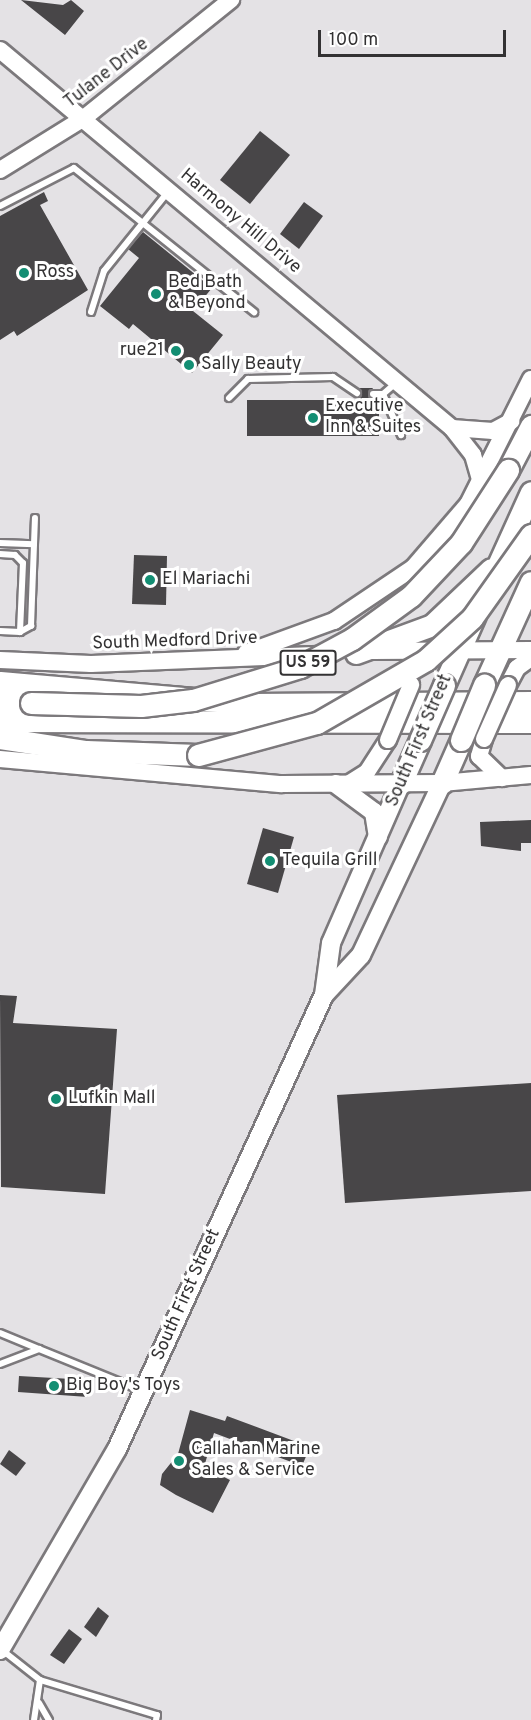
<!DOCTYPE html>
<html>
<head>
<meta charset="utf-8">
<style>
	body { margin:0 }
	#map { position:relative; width:531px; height:1720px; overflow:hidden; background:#e4e2e5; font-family:Overpass,sans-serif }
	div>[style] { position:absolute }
	.building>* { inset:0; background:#484648 }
	.roads { filter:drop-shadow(2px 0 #7c797c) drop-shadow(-2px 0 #7c797c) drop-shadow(0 2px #7c797c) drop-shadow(0 -2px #7c797c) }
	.lane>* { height:6px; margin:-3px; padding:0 3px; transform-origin:3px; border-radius:3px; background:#fff }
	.secondary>* { height:16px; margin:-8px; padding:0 8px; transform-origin:8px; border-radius:8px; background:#fff }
	.primary>* { height:18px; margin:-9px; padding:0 9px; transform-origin:9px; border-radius:9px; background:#fff }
	.highway>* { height:21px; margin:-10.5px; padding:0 10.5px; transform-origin:10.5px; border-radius:10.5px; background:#fff }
	.bridges { filter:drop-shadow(2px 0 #7c797c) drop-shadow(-2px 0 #7c797c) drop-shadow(0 2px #7c797c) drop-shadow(0 -2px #7c797c) }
	.secondary-bridge>* { height:16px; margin:-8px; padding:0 8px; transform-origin:8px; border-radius:8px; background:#fff }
	.highway-bridge>* { height:21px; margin:-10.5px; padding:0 10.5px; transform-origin:10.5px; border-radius:10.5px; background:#fff }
	.dots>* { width:16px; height:16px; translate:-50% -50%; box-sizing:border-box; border:3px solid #fff; border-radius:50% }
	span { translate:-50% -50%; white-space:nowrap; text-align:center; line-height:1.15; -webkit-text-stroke:6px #fff; paint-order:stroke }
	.shield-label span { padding:2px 4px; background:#fff; border:2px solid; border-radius:4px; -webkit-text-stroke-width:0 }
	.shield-label { font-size:16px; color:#333233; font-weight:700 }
	.street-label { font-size:18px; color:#333233 }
	.poi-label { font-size:18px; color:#333233 }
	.left { translate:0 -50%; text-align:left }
	.right { translate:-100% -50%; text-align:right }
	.scale { position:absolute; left:318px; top:30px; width:188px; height:27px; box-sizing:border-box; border:3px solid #333233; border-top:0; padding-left:8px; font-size:18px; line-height:21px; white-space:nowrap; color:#333233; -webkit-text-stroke:4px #fff; paint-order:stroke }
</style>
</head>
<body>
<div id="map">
	<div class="building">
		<i style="clip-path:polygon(21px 0,63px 5px,71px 0,84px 11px,65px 35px)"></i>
		<i style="clip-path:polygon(260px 131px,290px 155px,250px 204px,220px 180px)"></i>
		<i style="clip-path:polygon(44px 192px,48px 201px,40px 205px,88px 290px,17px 336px,14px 331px,0 340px,0 216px)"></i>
		<i style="clip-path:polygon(304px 202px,323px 216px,299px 249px,280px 234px)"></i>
		<i style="clip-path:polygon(143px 232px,212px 288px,193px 311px,223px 335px,192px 373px,133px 324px,129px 329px,100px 306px,139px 258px,128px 249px)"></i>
		<i style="clip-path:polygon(359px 388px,373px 388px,368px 396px,379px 401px,379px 436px,247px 436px,247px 400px,356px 400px,362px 394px)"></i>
		<i style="clip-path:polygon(134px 555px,167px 556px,166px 605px,132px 604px)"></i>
		<i style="clip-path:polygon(531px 820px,531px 843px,521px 843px,521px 851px,481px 846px,480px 822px)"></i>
		<i style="clip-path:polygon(263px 828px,294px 837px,278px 893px,247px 884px)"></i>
		<i style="clip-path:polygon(0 995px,17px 996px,13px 1023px,117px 1029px,105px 1194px,1px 1187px)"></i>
		<i style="clip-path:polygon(531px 1083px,531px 1191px,345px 1203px,337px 1095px)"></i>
		<i style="clip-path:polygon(19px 1376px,89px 1380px,88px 1397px,18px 1392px)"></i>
		<i style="clip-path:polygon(190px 1410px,225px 1421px,227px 1416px,310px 1447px,302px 1466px,214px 1433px,204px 1467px,230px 1480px,213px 1513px,176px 1495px,160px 1485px,162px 1474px,178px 1454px)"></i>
		<i style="clip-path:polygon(9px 1450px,26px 1463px,16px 1476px,0 1464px)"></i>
		<i style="clip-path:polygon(98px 1607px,109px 1616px,96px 1637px,84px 1627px)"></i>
		<i style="clip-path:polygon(69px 1629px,82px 1639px,64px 1664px,50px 1655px)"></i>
	</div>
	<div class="roads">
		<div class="lane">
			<i style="left:0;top:206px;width:83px;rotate:-27.2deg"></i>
			<i style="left:74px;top:168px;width:231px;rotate:38.7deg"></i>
			<i style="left:91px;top:312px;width:43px;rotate:-72.4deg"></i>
			<i style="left:104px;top:271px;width:102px;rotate:-51deg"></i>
			<i style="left:397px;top:382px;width:18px;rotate:139deg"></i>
			<i style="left:383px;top:394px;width:45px;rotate:66.3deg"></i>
			<i style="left:373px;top:394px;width:10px"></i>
			<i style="left:229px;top:398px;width:27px;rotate:-45deg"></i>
			<i style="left:248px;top:379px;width:85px;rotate:-1.3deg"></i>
			<i style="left:333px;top:377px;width:29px;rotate:34deg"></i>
			<i style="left:0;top:543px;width:34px;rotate:2deg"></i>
			<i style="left:0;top:554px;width:15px;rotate:4deg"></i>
			<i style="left:15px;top:555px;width:11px;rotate:45deg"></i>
			<i style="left:23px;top:563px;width:69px;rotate:92.5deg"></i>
			<i style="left:20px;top:632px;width:20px;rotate:-177deg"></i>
			<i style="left:20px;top:632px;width:13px;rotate:-29deg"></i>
			<i style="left:31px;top:626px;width:108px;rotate:-87.9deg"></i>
			<i style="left:0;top:1333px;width:42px;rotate:22.3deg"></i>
			<i style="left:0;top:1364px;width:42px;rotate:-21deg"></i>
			<i style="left:39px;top:1349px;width:109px;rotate:22.1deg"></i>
			<i style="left:2px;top:1650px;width:48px;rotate:38.3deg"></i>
			<i style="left:40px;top:1680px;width:40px;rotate:98.5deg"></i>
			<i style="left:40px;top:1680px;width:122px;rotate:16.7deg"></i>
			<i style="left:157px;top:1715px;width:5px;rotate:101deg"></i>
			<i style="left:39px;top:1703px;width:20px;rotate:60deg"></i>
		</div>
		<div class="secondary">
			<i style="left:0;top:50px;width:589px;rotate:39.91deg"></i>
			<i style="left:452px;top:428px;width:34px;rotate:52deg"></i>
			<i style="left:473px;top:455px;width:29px;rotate:74deg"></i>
			<i style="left:0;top:170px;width:99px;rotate:-31.8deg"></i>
			<i style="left:84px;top:118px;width:189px;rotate:-38.8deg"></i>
			<i style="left:452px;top:428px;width:41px;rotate:4.2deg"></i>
			<i style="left:493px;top:431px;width:21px;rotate:-28deg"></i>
			<i style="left:372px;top:651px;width:159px;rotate:-0.4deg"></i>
			<i style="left:246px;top:653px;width:94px;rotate:-20deg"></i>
			<i style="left:334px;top:621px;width:95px;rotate:-33.9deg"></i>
			<i style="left:413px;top:568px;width:84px;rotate:-49.3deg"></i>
			<i style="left:468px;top:504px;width:140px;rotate:-63.3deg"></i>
			<i style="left:0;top:660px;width:91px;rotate:2.5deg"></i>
			<i style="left:91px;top:664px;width:229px;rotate:-2.3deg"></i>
			<i style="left:508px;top:685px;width:19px;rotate:-62deg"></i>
			<i style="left:517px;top:668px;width:17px;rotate:-36deg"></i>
			<i style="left:484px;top:739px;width:18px;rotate:106deg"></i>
			<i style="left:479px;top:756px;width:32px;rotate:44deg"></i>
			<i style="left:0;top:759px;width:283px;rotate:5.1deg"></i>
			<i style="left:282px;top:784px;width:160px;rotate:-0.4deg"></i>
			<i style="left:442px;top:783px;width:89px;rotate:-5.1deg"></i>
			<i style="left:348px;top:784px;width:22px;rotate:-32deg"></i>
			<i style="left:367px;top:772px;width:38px;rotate:-57deg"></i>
		</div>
		<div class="primary">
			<i style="left:336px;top:784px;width:47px;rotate:36.4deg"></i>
			<i style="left:374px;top:812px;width:25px;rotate:81deg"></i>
			<i style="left:324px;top:995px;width:52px;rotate:-82.3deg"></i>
			<i style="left:331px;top:943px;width:175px;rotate:-66.4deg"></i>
			<i style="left:0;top:1650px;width:233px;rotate:-59.8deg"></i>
			<i style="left:117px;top:1449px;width:499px;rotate:-65.5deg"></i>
			<i style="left:324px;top:995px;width:54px;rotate:-47.2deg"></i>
			<i style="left:361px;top:955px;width:190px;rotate:-64.8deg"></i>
		</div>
		<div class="highway">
			<i style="left:508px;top:470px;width:50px;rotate:-62.4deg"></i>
			<i style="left:488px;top:587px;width:104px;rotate:-65.6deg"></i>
			<i style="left:356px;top:653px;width:81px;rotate:-20.2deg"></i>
			<i style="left:432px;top:625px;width:81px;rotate:-43.5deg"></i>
			<i style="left:0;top:682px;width:250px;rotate:5deg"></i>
			<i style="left:249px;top:704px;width:282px;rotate:-0.4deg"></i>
			<i style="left:444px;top:685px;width:77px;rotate:-66.1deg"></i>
			<i style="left:484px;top:685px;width:113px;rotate:-65.5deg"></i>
			<i style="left:0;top:701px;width:31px;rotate:4deg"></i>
			<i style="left:0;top:721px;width:531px;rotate:0.11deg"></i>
			<i style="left:0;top:738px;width:87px;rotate:8.6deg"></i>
			<i style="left:86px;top:751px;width:112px;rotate:2deg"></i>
			<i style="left:401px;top:783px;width:47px;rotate:-66.2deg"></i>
			<i style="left:442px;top:783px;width:47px;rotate:-66.2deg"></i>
		</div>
	</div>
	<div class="bridges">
		<div class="secondary-bridge">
			<i style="left:484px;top:739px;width:59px;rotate:-66deg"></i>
			<i style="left:388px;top:740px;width:60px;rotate:-67.3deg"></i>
		</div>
		<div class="highway-bridge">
			<i style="left:31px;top:703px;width:110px;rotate:1.6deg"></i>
			<i style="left:141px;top:706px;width:52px;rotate:-6.6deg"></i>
			<i style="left:193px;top:700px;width:112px;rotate:-17.1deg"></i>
			<i style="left:300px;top:667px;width:59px;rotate:-28.3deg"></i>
			<i style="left:352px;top:639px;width:73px;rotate:-36.1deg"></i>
			<i style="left:411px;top:596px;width:73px;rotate:-46.7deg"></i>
			<i style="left:461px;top:543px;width:87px;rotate:-57.2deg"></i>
			<i style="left:420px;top:740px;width:60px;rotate:-66.4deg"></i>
			<i style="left:461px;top:740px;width:60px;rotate:-67.3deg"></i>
			<i style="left:198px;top:755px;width:123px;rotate:-15.1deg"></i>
			<i style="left:317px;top:723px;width:126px;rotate:-30deg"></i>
			<i style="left:426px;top:660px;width:62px;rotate:-42.4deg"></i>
			<i style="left:472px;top:618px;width:102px;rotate:-54.6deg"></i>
		</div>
	</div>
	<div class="dots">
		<i style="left:24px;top:273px;background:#138e73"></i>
		<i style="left:156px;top:294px;background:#138e73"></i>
		<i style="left:176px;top:351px;background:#138e73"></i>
		<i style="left:189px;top:365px;background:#138e73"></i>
		<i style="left:313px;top:418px;background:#138e73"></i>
		<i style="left:150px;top:580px;background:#138e73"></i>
		<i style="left:270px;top:861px;background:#138e73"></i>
		<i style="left:56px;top:1099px;background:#138e73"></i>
		<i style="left:54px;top:1386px;background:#138e73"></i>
		<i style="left:179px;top:1461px;background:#138e73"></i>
	</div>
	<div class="shield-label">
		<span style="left:308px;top:663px">US 59</span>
	</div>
	<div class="street-label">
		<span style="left:107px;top:74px;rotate:-38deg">Tulane Drive</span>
		<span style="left:240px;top:222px;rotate:40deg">Harmony Hill Drive</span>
		<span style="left:175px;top:642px;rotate:-2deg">South Medford Drive</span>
		<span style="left:420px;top:741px;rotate:-67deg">South First Street</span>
		<span style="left:187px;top:1295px;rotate:-66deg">South First Street</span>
	</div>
	<div class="poi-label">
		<span class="left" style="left:36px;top:273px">Ross</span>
		<span class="left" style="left:168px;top:294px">Bed Bath<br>&amp; Beyond</span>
		<span class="right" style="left:164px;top:351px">rue21</span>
		<span class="left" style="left:201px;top:365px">Sally Beauty</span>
		<span class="left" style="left:325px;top:418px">Executive<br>Inn &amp; Suites</span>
		<span class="left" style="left:162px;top:580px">El Mariachi</span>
		<span class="left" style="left:282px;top:861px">Tequila Grill</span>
		<span class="left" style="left:68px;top:1099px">Lufkin Mall</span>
		<span class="left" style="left:66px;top:1386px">Big Boy's Toys</span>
		<span class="left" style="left:191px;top:1461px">Callahan Marine<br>Sales &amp; Service</span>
	</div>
	<div class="scale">100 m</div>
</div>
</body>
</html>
